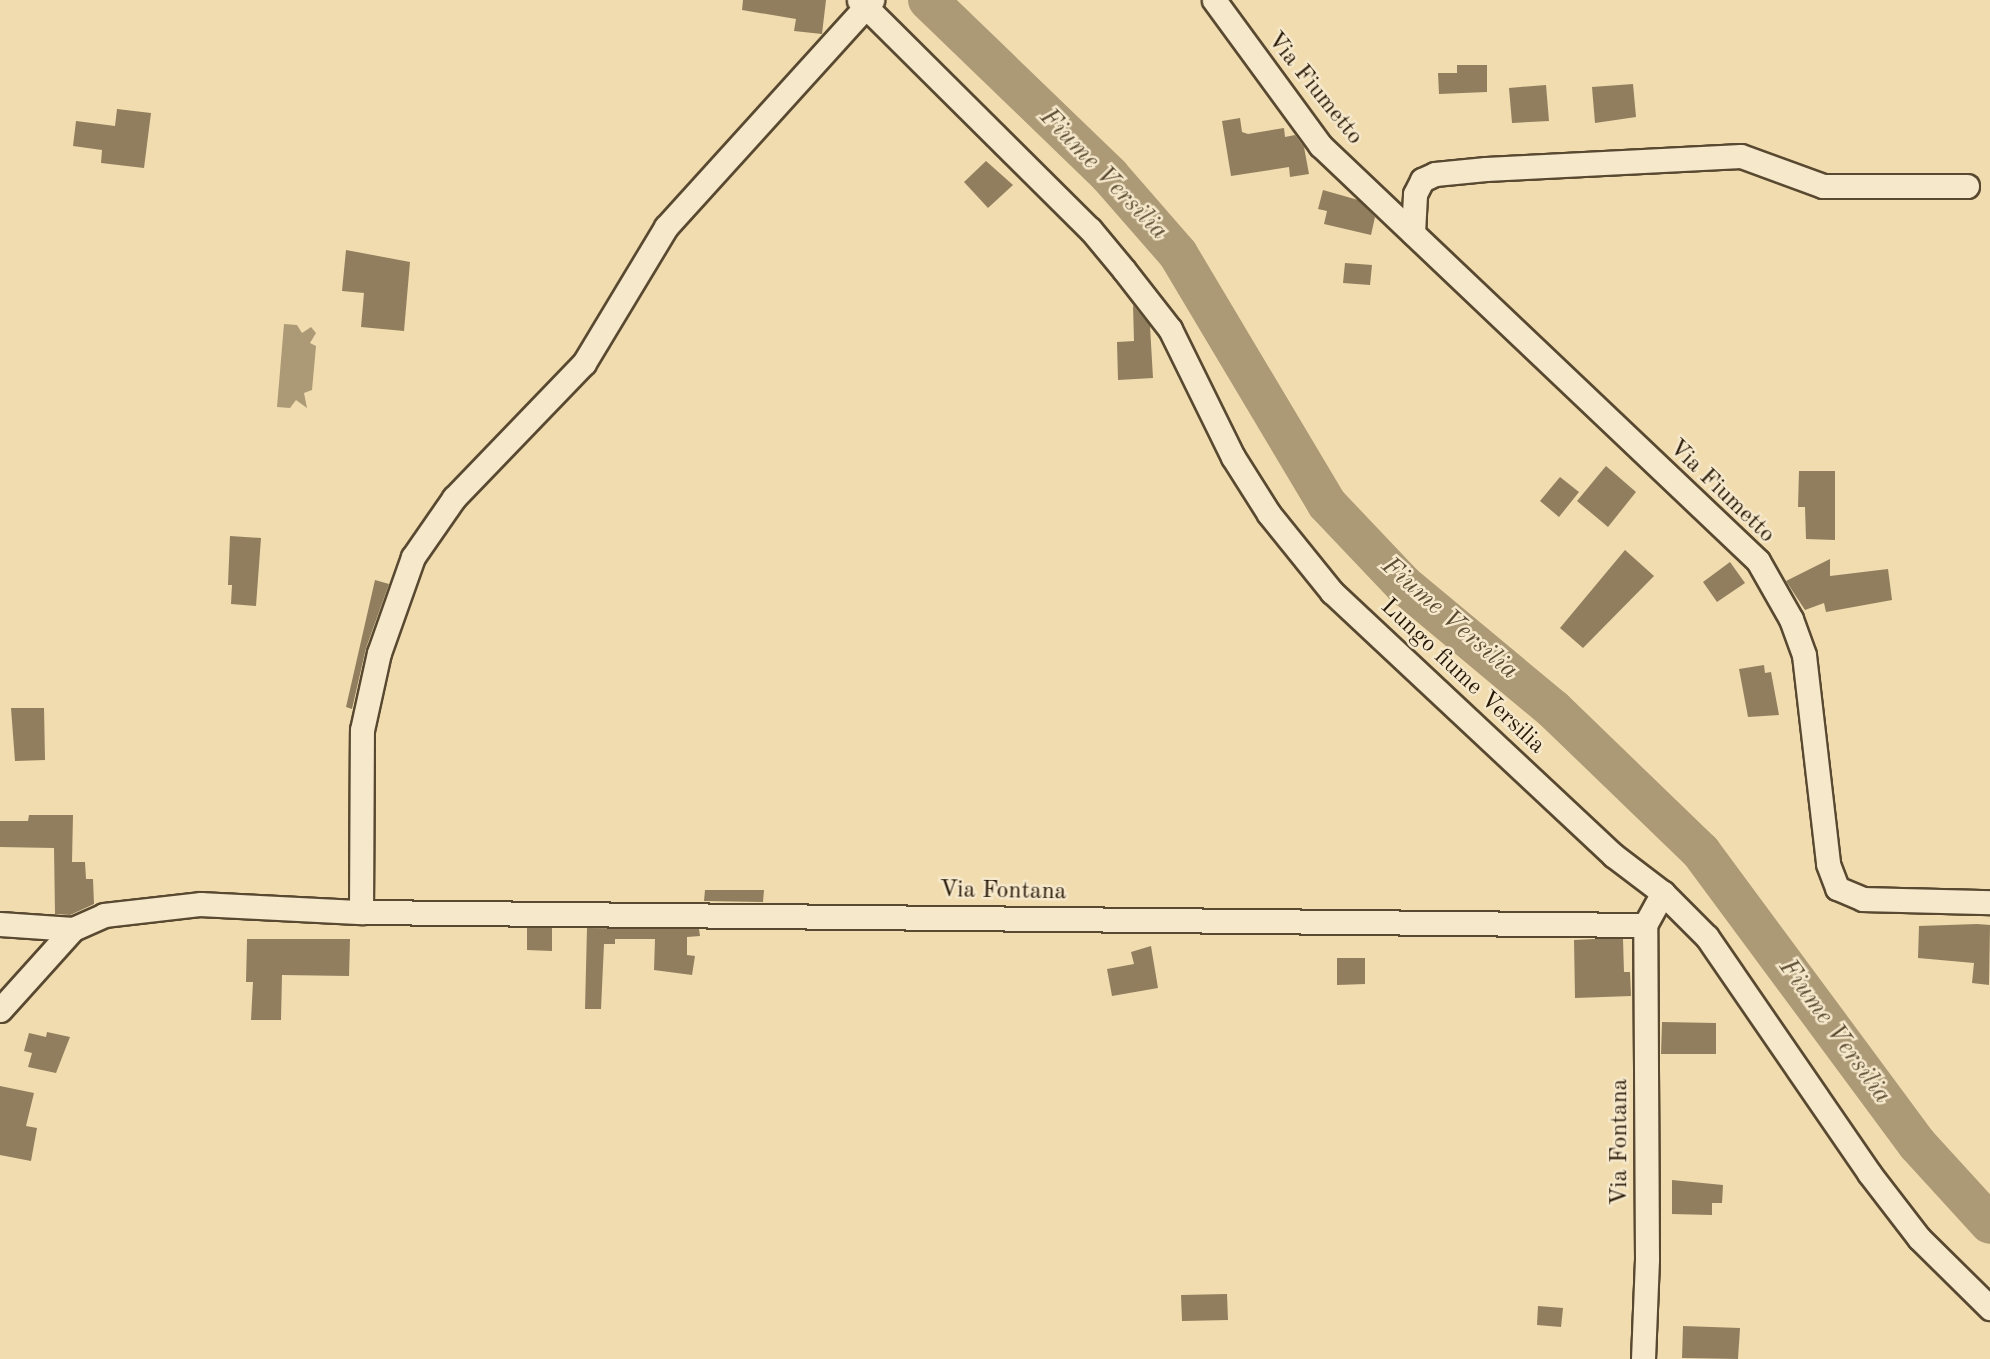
<!DOCTYPE html>
<html>
<head>
<meta charset="utf-8">
<style>
	body { margin:0 }
	#map { position:relative; width:1990px; height:1359px; overflow:hidden; background:#f1dcaf; font-family:"Old Standard TT",serif }
	div>[style] { position:absolute }
	.water>* { inset:0; background:#ac9976 }
	.river>* { height:40px; margin:-20px; padding:0 20px; transform-origin:20px; border-radius:20px; background:#ac9976 }
	.building>* { inset:0; background:#907e5e }
	.roads { filter:drop-shadow(2px 0 #594931) drop-shadow(-2px 0 #594931) drop-shadow(0 2px #594931) drop-shadow(0 -2px #594931) }
	.minor>* { height:23px; margin:-11.5px; padding:0 11.5px; transform-origin:11.5px; border-radius:11.5px; background:#f6e8cb }
	span { translate:-50% -50%; white-space:nowrap; text-align:center; line-height:1.15; -webkit-text-stroke:5px #f6e8cb; paint-order:stroke }
	.street-label { font-size:24px; color:#261807 }
	.water-label { font-size:26px; color:#5c4c33; font-style:italic }
</style>
</head>
<body>
<div id="map">
	<div class="water">
		<i style="clip-path:polygon(284px 324px,297px 325px,302px 333px,311px 327px,316px 333px,310px 343px,316px 346px,312px 390px,304px 393px,307px 408px,296px 400px,290px 408px,277px 407px)"></i>
	</div>
	<div class="river">
		<i style="left:928px;top:0;width:253px;rotate:44deg"></i>
		<i style="left:1110px;top:176px;width:103px;rotate:48.9deg"></i>
		<i style="left:1178px;top:254px;width:291px;rotate:59.2deg"></i>
		<i style="left:1327px;top:504px;width:112px;rotate:46.5deg"></i>
		<i style="left:1404px;top:585px;width:194px;rotate:39.8deg"></i>
		<i style="left:1553px;top:709px;width:206px;rotate:44deg"></i>
		<i style="left:1701px;top:852px;width:363px;rotate:53.5deg"></i>
		<i style="left:1917px;top:1144px;width:108px;rotate:47.6deg"></i>
	</div>
	<div class="building">
		<i style="clip-path:polygon(743px 0,826px 0,822px 34px,794px 31px,796px 19px,742px 10px)"></i>
		<i style="clip-path:polygon(1457px 65px,1487px 65px,1487px 92px,1439px 94px,1438px 73px,1457px 73px)"></i>
		<i style="clip-path:polygon(1633px 84px,1636px 117px,1595px 123px,1592px 87px)"></i>
		<i style="clip-path:polygon(1546px 85px,1549px 121px,1512px 123px,1509px 88px)"></i>
		<i style="clip-path:polygon(117px 109px,151px 113px,144px 168px,101px 163px,102px 150px,73px 146px,76px 121px,115px 126px)"></i>
		<i style="clip-path:polygon(1240px 118px,1242px 132px,1248px 134px,1284px 128px,1285px 137px,1295px 135px,1304px 147px,1309px 174px,1290px 177px,1289px 167px,1231px 176px,1222px 121px)"></i>
		<i style="clip-path:polygon(986px 161px,1013px 185px,988px 208px,964px 182px)"></i>
		<i style="clip-path:polygon(1323px 190px,1358px 200px,1375px 217px,1371px 235px,1324px 224px,1327px 211px,1318px 209px)"></i>
		<i style="clip-path:polygon(346px 250px,410px 262px,404px 331px,361px 327px,364px 293px,342px 291px)"></i>
		<i style="clip-path:polygon(1345px 263px,1372px 265px,1370px 285px,1343px 283px)"></i>
		<i style="clip-path:polygon(1133px 305px,1150px 326px,1153px 378px,1118px 380px,1117px 342px,1134px 341px)"></i>
		<i style="clip-path:polygon(1606px 466px,1636px 492px,1608px 527px,1577px 501px)"></i>
		<i style="clip-path:polygon(1799px 471px,1835px 471px,1835px 540px,1806px 539px,1805px 507px,1798px 507px)"></i>
		<i style="clip-path:polygon(1560px 477px,1579px 492px,1559px 517px,1540px 501px)"></i>
		<i style="clip-path:polygon(230px 536px,261px 538px,256px 606px,231px 604px,232px 585px,228px 585px)"></i>
		<i style="clip-path:polygon(1625px 550px,1654px 576px,1583px 648px,1560px 628px)"></i>
		<i style="clip-path:polygon(1830px 559px,1830px 576px,1888px 569px,1892px 600px,1826px 612px,1824px 603px,1805px 610px,1786px 581px)"></i>
		<i style="clip-path:polygon(1730px 562px,1745px 583px,1717px 602px,1703px 582px)"></i>
		<i style="clip-path:polygon(375px 580px,389px 584px,366px 648px,352px 709px,346px 707px)"></i>
		<i style="clip-path:polygon(1764px 665px,1765px 673px,1771px 672px,1779px 715px,1748px 717px,1739px 669px)"></i>
		<i style="clip-path:polygon(11px 708px,44px 708px,45px 760px,15px 761px)"></i>
		<i style="clip-path:polygon(29px 815px,73px 815px,72px 862px,85px 862px,86px 879px,93px 879px,94px 904px,70px 915px,55px 914px,54px 848px,0 847px,0 821px,28px 821px)"></i>
		<i style="clip-path:polygon(705px 890px,764px 890px,763px 902px,704px 901px)"></i>
		<i style="clip-path:polygon(1977px 924px,1990px 925px,1989px 985px,1972px 983px,1974px 963px,1918px 958px,1919px 926px)"></i>
		<i style="clip-path:polygon(527px 928px,552px 928px,552px 951px,527px 950px)"></i>
		<i style="clip-path:polygon(587px 928px,699px 929px,700px 936px,687px 937px,687px 955px,695px 956px,692px 975px,654px 970px,655px 939px,615px 939px,615px 944px,604px 944px,601px 1009px,585px 1009px)"></i>
		<i style="clip-path:polygon(247px 939px,350px 939px,349px 976px,282px 975px,281px 1020px,251px 1020px,253px 982px,246px 982px)"></i>
		<i style="clip-path:polygon(1594px 939px,1623px 939px,1624px 972px,1630px 972px,1631px 996px,1575px 998px,1574px 940px)"></i>
		<i style="clip-path:polygon(1151px 946px,1158px 988px,1112px 996px,1107px 969px,1134px 964px,1131px 952px)"></i>
		<i style="clip-path:polygon(1337px 958px,1365px 958px,1365px 984px,1337px 985px)"></i>
		<i style="clip-path:polygon(1662px 1022px,1716px 1023px,1716px 1054px,1661px 1054px)"></i>
		<i style="clip-path:polygon(47px 1032px,70px 1037px,56px 1073px,28px 1067px,32px 1053px,24px 1051px,29px 1033px,46px 1037px)"></i>
		<i style="clip-path:polygon(0 1086px,34px 1093px,26px 1126px,37px 1128px,31px 1161px,0 1155px)"></i>
		<i style="clip-path:polygon(1672px 1180px,1723px 1185px,1722px 1203px,1712px 1203px,1712px 1215px,1672px 1214px)"></i>
		<i style="clip-path:polygon(1227px 1294px,1228px 1320px,1182px 1321px,1181px 1295px)"></i>
		<i style="clip-path:polygon(1538px 1306px,1563px 1308px,1561px 1327px,1537px 1325px)"></i>
		<i style="clip-path:polygon(1683px 1326px,1740px 1328px,1738px 1359px,1682px 1358px)"></i>
	</div>
	<div class="roads">
		<div class="minor">
			<i style="left:859px;top:0;width:325px;rotate:44.8deg"></i>
			<i style="left:1090px;top:229px;width:53px;rotate:50.3deg"></i>
			<i style="left:1124px;top:270px;width:75px;rotate:52.1deg"></i>
			<i style="left:1170px;top:329px;width:143px;rotate:63.8deg"></i>
			<i style="left:1233px;top:457px;width:67px;rotate:57.7deg"></i>
			<i style="left:1269px;top:514px;width:100px;rotate:51.1deg"></i>
			<i style="left:1332px;top:592px;width:385px;rotate:43.1deg"></i>
			<i style="left:1613px;top:855px;width:63px;rotate:37.2deg"></i>
			<i style="left:1663px;top:893px;width:62px;rotate:45deg"></i>
			<i style="left:1707px;top:937px;width:286px;rotate:55.5deg"></i>
			<i style="left:1869px;top:1173px;width:82px;rotate:52.4deg"></i>
			<i style="left:1919px;top:1238px;width:100px;rotate:44.6deg"></i>
			<i style="left:1214px;top:0;width:180px;rotate:53.8deg"></i>
			<i style="left:1320px;top:145px;width:604px;rotate:43.52deg"></i>
			<i style="left:1758px;top:561px;width:67px;rotate:60.4deg"></i>
			<i style="left:1791px;top:619px;width:38px;rotate:70deg"></i>
			<i style="left:1804px;top:655px;width:210px;rotate:83.4deg"></i>
			<i style="left:1828px;top:864px;width:26px;rotate:69deg"></i>
			<i style="left:1837px;top:888px;width:28px;rotate:23deg"></i>
			<i style="left:1863px;top:899px;width:127px;rotate:1.4deg"></i>
			<i style="left:1413px;top:233px;width:39px;rotate:-87deg"></i>
			<i style="left:1415px;top:194px;width:16px;rotate:-63deg"></i>
			<i style="left:1422px;top:180px;width:14px;rotate:-25deg"></i>
			<i style="left:1435px;top:174px;width:51px;rotate:-5.6deg"></i>
			<i style="left:1486px;top:169px;width:255px;rotate:-2.9deg"></i>
			<i style="left:1741px;top:156px;width:87px;rotate:20.1deg"></i>
			<i style="left:1823px;top:186px;width:144px"></i>
			<i style="left:361px;top:912px;width:1284px;rotate:0.58deg"></i>
			<i style="left:0;top:924px;width:73px;rotate:3.9deg"></i>
			<i style="left:0;top:1010px;width:109px;rotate:-48deg"></i>
			<i style="left:73px;top:929px;width:34px;rotate:-24deg"></i>
			<i style="left:104px;top:915px;width:98px;rotate:-6.5deg"></i>
			<i style="left:201px;top:904px;width:160px;rotate:2.9deg"></i>
			<i style="left:361px;top:912px;width:182px;rotate:-89.7deg"></i>
			<i style="left:362px;top:730px;width:79px;rotate:-77.6deg"></i>
			<i style="left:379px;top:653px;width:102px;rotate:-70.5deg"></i>
			<i style="left:413px;top:557px;width:72px;rotate:-55.2deg"></i>
			<i style="left:454px;top:498px;width:187px;rotate:-46.1deg"></i>
			<i style="left:584px;top:363px;width:159px;rotate:-58.9deg"></i>
			<i style="left:666px;top:227px;width:307px;rotate:-47.8deg"></i>
			<i style="left:1643px;top:1359px;width:100px;rotate:-87.7deg"></i>
			<i style="left:1647px;top:1259px;width:334px;rotate:-90.3deg"></i>
			<i style="left:1645px;top:925px;width:37px;rotate:-61deg"></i>
		</div>
	</div>
	<div class="street-label">
		<span style="left:1314px;top:89px;rotate:51deg">Via Fiumetto</span>
		<span style="left:1721px;top:492px;rotate:44deg">Via Fiumetto</span>
		<span style="left:1462px;top:677px;rotate:43deg">Lungo fiume Versilia</span>
		<span style="left:1003px;top:892px;rotate:1deg">Via Fontana</span>
		<span style="left:1621px;top:1142px;rotate:-90deg">Via Fontana</span>
	</div>
	<div class="water-label">
		<span style="left:1103px;top:175px;rotate:46deg">Fiume Versilia</span>
		<span style="left:1449px;top:619px;rotate:41deg">Fiume Versilia</span>
		<span style="left:1834px;top:1032px;rotate:54deg">Fiume Versilia</span>
	</div>
</div>
</body>
</html>
